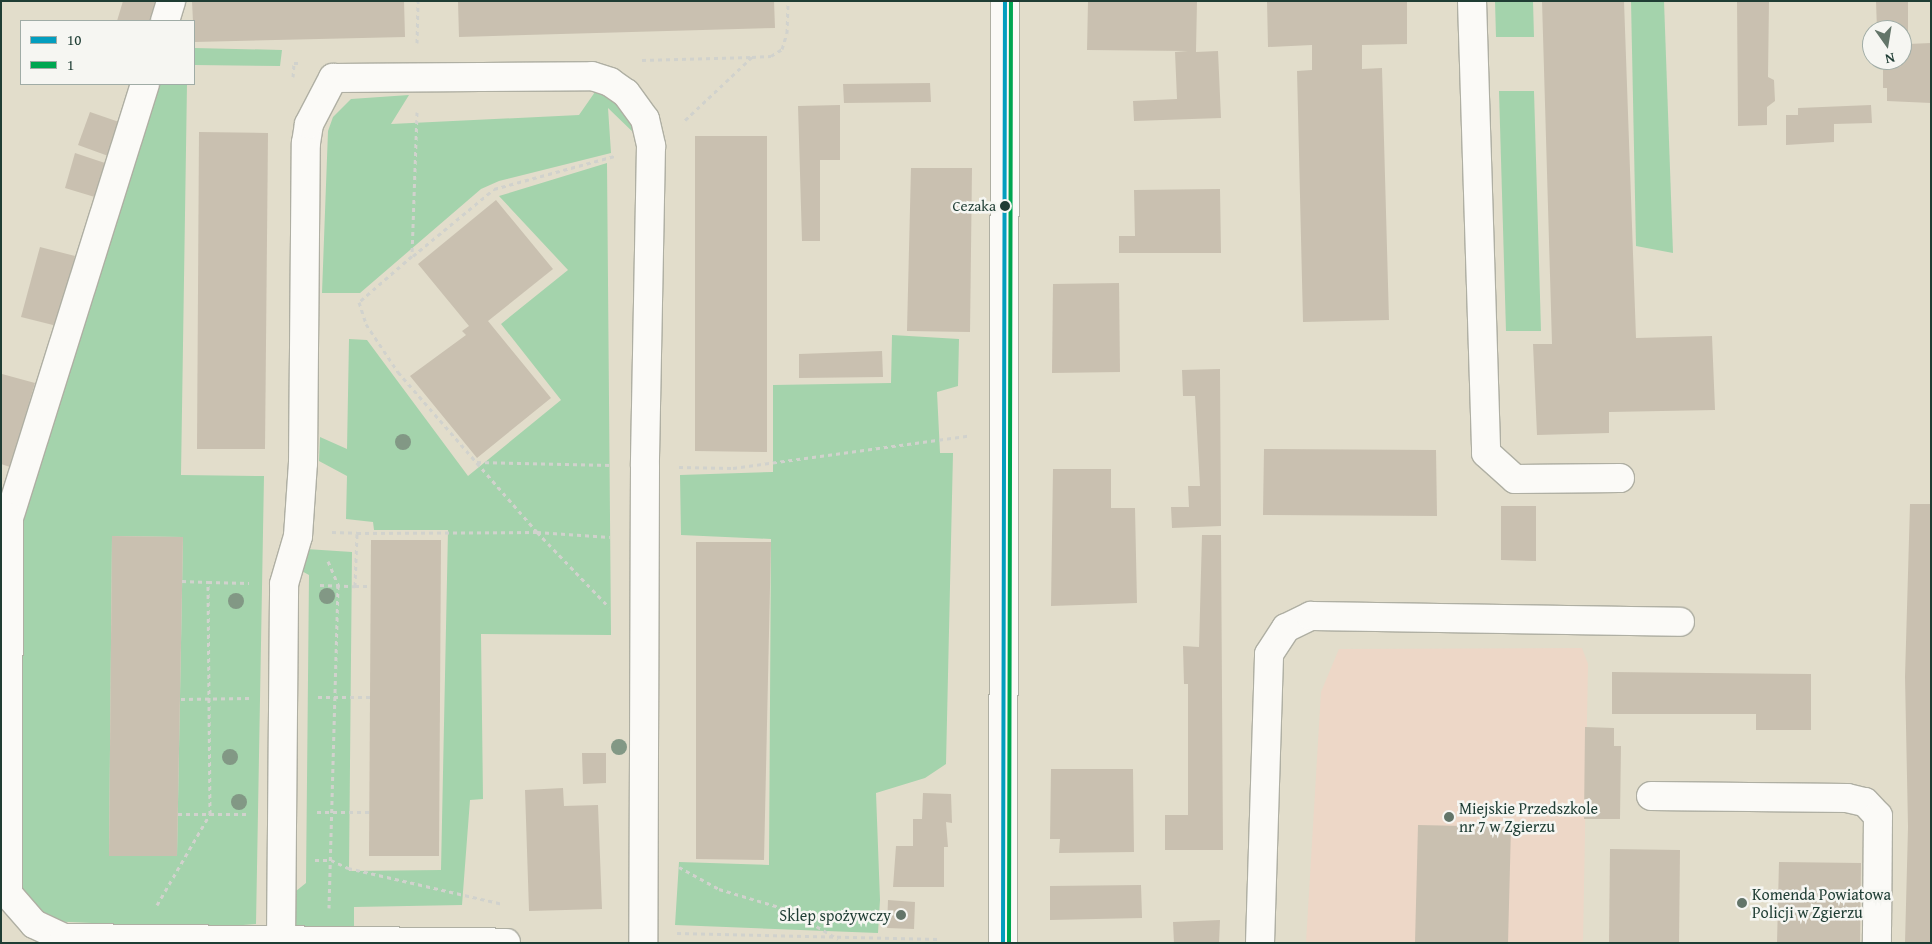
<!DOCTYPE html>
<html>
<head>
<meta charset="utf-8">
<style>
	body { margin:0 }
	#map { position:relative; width:1932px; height:944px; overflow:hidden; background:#e2ddcb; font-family:"Gentium Book Plus",serif }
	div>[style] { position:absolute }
	.built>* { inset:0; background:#edd7c7 }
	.green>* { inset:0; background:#a4d3ac }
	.building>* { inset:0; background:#c9c0b0 }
	.path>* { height:3px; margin-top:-1.5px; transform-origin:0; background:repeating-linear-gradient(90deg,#d1d2cd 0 4px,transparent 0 8px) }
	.roads { filter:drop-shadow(1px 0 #afafa3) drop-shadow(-1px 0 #afafa3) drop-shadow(0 1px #afafa3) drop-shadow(0 -1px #afafa3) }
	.minor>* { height:28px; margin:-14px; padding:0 14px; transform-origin:14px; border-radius:14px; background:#fbfaf7 }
	.major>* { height:28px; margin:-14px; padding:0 14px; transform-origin:14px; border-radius:14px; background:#fbfaf7 }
	.bus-1>* { height:4px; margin:-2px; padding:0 2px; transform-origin:2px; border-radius:2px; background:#039ebf }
	.bus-2>* { height:4px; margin:-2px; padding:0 2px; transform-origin:2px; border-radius:2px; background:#00a651 }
	.trees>* { width:16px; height:16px; margin:-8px; border-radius:50%; background:#829885 }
	.dots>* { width:14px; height:14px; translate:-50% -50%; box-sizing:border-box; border:2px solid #f6f6f2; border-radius:50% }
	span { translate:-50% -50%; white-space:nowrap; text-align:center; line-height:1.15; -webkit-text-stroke:5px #f6f6f2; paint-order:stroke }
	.bus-label { font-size:15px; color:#1f3d34 }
	.right { translate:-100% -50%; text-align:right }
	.poi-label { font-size:16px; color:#1f3d34 }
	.left { translate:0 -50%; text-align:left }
	.frame { position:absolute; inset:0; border:2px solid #1f3d34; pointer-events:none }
	.legend { position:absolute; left:20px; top:20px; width:175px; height:65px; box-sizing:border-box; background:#f6f6f2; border:1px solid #a0aca6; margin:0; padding:6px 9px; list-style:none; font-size:15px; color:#1f3d34 }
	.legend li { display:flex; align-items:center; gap:10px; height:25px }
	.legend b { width:25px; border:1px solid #a0aca6 }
	.north { position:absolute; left:1862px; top:20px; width:50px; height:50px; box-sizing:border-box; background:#f6f6f2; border:1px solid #a0aca6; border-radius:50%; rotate:167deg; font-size:14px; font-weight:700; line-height:20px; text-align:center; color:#1f3d34 }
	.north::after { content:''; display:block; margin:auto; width:18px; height:22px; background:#637569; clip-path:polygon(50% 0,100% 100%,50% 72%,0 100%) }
</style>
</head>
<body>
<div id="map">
	<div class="built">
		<i style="clip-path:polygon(1582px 648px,1588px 664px,1583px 943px,1306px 943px,1321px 692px,1339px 649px)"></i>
	</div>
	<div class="green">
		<i style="clip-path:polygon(1495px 1px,1533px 1px,1534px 37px,1496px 37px)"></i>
		<i style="clip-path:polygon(1631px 1px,1664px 1px,1673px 253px,1636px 246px)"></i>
		<i style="clip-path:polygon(194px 48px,282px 50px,280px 66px,194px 65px)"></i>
		<i style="clip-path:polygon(evenodd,153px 84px,187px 84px,181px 475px,264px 476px,256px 924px,204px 928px,47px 921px,16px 896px,19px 503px,153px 84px,112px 536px,183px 537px,177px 856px,109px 855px,112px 536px)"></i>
		<i style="clip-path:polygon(605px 91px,626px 109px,637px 136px,608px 108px,611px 153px,499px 181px,481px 189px,360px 293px,322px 293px,328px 131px,333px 117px,351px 99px,409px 95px,391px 124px,579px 115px,595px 92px)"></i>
		<i style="clip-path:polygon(1499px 91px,1534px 91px,1541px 331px,1506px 331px)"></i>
		<i style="clip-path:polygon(607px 163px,611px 635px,481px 634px,483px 799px,470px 800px,462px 905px,354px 907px,354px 934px,287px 932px,291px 895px,306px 883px,309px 575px,298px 569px,306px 549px,352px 552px,349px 871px,441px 870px,448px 530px,374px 530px,373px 522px,346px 519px,347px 476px,319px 461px,320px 437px,347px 449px,349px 339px,367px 340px,468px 476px,561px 400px,501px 324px,568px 270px,499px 196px)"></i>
		<i style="clip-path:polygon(892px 335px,959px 339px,958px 386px,937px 392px,940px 453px,953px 453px,946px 764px,925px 778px,876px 793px,880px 900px,878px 933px,675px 925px,679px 862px,769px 865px,771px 539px,681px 535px,680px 475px,773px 472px,773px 385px,891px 383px)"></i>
	</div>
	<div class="building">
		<i style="clip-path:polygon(123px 1px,160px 1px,153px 21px,117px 21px)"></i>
		<i style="clip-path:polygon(192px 1px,404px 1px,405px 37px,194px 42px)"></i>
		<i style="clip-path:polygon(458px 1px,774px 1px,775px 28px,459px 37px)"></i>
		<i style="clip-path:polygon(1088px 1px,1197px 1px,1196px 52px,1218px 51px,1221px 118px,1134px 121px,1133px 101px,1177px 99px,1175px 52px,1188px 51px,1087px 50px)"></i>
		<i style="clip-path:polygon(1267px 1px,1407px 1px,1407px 44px,1362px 45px,1362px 69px,1382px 68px,1389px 320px,1303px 322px,1297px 71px,1312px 70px,1312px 45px,1268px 47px)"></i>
		<i style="clip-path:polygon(1542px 1px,1624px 1px,1636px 338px,1712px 336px,1715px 410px,1609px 412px,1609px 433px,1537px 435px,1533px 344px,1552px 344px)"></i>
		<i style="clip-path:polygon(1737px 1px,1769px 1px,1768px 77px,1774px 80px,1775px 101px,1767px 107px,1767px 125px,1738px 126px)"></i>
		<i style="clip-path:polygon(1876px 1px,1908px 1px,1908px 44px,1931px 43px,1931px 103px,1887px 101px,1887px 88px,1883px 88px,1883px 60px,1902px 60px,1902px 30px,1877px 30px)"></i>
		<i style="clip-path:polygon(930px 83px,931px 102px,844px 103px,843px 84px)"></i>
		<i style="clip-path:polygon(840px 105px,840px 160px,820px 160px,820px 241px,802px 241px,798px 106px)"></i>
		<i style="clip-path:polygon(1871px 105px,1872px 123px,1834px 124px,1834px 142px,1786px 145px,1786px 115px,1798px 115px,1798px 108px)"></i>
		<i style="clip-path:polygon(90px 112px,122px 123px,111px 157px,78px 145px)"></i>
		<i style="clip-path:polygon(199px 132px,268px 133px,265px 449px,197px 449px)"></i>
		<i style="clip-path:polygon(695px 136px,767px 136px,767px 452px,695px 451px)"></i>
		<i style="clip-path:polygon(75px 153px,108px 164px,98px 198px,65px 188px)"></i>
		<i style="clip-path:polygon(911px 168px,972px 168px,970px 332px,907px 331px)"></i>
		<i style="clip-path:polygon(1220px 189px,1221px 253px,1119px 253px,1119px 236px,1135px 236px,1134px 190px)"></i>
		<i style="clip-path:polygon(496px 200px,553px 269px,488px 321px,551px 398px,477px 458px,410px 376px,466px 335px,462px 331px,469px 326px,418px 264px)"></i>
		<i style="clip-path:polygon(40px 247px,75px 256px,57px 326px,21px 317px)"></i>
		<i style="clip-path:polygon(1119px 283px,1120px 372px,1052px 373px,1053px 284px)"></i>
		<i style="clip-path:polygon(882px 351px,883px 377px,799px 378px,799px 354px)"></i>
		<i style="clip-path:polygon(1220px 369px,1221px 526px,1172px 528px,1171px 507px,1189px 507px,1188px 486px,1200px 486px,1195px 396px,1183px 396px,1182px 370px)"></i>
		<i style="clip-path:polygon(2px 374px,35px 383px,10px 467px,1px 464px)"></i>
		<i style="clip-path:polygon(1264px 449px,1436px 450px,1437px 516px,1263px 515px)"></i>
		<i style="clip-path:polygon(1053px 469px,1111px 469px,1111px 508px,1135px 508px,1137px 603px,1051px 606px)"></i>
		<i style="clip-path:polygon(1910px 504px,1931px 504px,1931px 943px,1905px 943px,1908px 827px,1905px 677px)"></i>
		<i style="clip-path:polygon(1501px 506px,1536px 506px,1536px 561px,1501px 560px)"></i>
		<i style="clip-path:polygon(1202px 535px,1221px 535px,1223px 850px,1165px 850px,1165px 815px,1188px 815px,1188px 684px,1184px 684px,1183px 646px,1199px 647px)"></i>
		<i style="clip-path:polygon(112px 536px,183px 537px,177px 856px,109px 856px)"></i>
		<i style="clip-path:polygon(371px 540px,441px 540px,439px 856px,369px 856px)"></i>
		<i style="clip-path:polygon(696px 542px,771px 542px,764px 860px,696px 859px)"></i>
		<i style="clip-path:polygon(1612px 672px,1811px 674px,1811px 730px,1756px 730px,1756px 714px,1612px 714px)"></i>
		<i style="clip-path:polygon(1585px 727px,1614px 728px,1614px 746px,1621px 746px,1620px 819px,1584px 819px)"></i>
		<i style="clip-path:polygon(582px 753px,606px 753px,606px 783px,583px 784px)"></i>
		<i style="clip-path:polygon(1051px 769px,1133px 769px,1134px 852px,1059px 853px,1060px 839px,1050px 839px)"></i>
		<i style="clip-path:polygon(563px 788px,564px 806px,598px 805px,602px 909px,529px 911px,525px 790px)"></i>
		<i style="clip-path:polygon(923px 793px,951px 794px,952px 823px,946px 822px,948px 847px,944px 847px,944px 887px,893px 887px,896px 846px,913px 846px,913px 819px,922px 819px)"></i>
		<i style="clip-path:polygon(1418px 825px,1511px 827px,1508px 943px,1415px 943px)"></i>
		<i style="clip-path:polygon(1610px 849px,1680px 850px,1679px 943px,1609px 943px)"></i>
		<i style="clip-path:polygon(1779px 862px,1861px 863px,1860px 943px,1777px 943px)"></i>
		<i style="clip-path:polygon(1141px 885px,1142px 918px,1050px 920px,1050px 886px)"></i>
		<i style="clip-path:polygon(888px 900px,915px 902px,914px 929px,887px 928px)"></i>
		<i style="clip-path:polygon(1220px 920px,1219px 943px,1174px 943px,1173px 922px)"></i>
	</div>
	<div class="path">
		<i style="left:417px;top:43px;width:42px;rotate:-88.6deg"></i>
		<i style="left:752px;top:57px;width:19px;rotate:-3deg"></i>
		<i style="left:771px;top:56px;width:13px;rotate:-32deg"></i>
		<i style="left:782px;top:49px;width:17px;rotate:-73deg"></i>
		<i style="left:787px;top:33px;width:32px;rotate:-88deg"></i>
		<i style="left:642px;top:60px;width:110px;rotate:-1.6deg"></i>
		<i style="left:752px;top:57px;width:96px;rotate:136.7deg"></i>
		<i style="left:293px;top:77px;width:14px;rotate:-86deg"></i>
		<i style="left:294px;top:63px;width:7px"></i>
		<i style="left:417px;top:112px;width:144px;rotate:92deg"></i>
		<i style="left:412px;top:256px;width:70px;rotate:139deg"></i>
		<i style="left:359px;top:302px;width:23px;rotate:72deg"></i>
		<i style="left:366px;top:324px;width:58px;rotate:56.3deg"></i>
		<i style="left:398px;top:372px;width:212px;rotate:49deg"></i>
		<i style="left:537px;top:532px;width:73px;rotate:3.9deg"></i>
		<i style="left:413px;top:256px;width:105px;rotate:-39.6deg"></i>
		<i style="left:494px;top:189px;width:125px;rotate:-15.3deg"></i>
		<i style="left:477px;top:462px;width:134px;rotate:1.3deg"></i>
		<i style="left:679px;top:467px;width:54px;rotate:1.1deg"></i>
		<i style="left:733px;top:468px;width:237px;rotate:-7.8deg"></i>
		<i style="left:332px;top:532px;width:25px;rotate:2deg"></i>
		<i style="left:328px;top:561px;width:26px;rotate:67deg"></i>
		<i style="left:338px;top:585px;width:323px;rotate:91.6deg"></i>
		<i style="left:182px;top:581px;width:26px;rotate:2deg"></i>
		<i style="left:320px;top:585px;width:35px;rotate:2deg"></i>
		<i style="left:355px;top:586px;width:53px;rotate:-87.8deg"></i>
		<i style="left:357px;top:533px;width:180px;rotate:-0.3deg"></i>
		<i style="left:537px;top:532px;width:104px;rotate:46.2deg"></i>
		<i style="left:355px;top:586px;width:15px"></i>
		<i style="left:318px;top:697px;width:52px"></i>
		<i style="left:181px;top:699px;width:69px;rotate:-0.8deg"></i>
		<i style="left:317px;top:812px;width:52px"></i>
		<i style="left:178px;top:814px;width:71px"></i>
		<i style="left:315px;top:860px;width:16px"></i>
		<i style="left:331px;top:860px;width:19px;rotate:25deg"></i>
		<i style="left:348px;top:868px;width:159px;rotate:13.1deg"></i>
		<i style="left:679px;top:867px;width:46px;rotate:28.8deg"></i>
		<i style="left:719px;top:889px;width:73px;rotate:16.7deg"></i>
		<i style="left:789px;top:910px;width:57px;rotate:30.6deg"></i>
		<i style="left:157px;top:905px;width:105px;rotate:-59.8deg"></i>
		<i style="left:210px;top:814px;width:232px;rotate:-90.5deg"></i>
		<i style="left:208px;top:582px;width:41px;rotate:1.4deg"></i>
		<i style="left:677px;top:933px;width:262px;rotate:1.3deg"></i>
	</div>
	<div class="roads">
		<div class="minor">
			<i style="left:1472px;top:1px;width:452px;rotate:88.2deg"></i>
			<i style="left:1486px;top:453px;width:39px;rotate:42deg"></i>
			<i style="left:1515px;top:479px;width:105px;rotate:-0.5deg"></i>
			<i style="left:165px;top:21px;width:21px;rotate:-73deg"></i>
			<i style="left:145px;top:84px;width:454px;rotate:107.4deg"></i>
			<i style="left:9px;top:517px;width:377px;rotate:90.2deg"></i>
			<i style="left:8px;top:894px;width:40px;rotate:49deg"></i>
			<i style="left:34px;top:924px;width:33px;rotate:25deg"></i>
			<i style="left:64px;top:938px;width:442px;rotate:0.6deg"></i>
			<i style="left:1651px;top:796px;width:196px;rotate:0.6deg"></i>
			<i style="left:1847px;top:798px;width:18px;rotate:13deg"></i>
			<i style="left:1865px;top:802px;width:19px;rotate:47deg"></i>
			<i style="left:1878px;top:816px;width:127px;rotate:90.5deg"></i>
			<i style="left:281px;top:940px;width:356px;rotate:-89.5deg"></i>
			<i style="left:284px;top:584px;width:50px;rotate:-73.7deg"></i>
			<i style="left:298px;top:536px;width:73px;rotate:-86.1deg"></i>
			<i style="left:303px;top:463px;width:320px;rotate:-89.5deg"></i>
			<i style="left:306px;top:143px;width:19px;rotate:-81deg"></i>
			<i style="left:309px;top:124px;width:52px;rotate:-62.4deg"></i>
			<i style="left:333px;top:78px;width:259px;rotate:-0.4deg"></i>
			<i style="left:592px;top:76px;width:19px;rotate:18deg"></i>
			<i style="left:610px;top:82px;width:19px;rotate:35deg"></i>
			<i style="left:626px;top:93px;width:32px;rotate:54deg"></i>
			<i style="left:645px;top:119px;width:28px;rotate:77deg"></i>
			<i style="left:651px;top:146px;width:320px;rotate:91.1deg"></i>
			<i style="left:645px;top:466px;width:477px;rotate:90.2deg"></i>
			<i style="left:1260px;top:943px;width:289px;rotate:-88.2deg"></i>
			<i style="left:1269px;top:654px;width:31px;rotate:-57deg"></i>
			<i style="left:1286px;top:628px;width:28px;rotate:-26deg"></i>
			<i style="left:1311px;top:616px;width:369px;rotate:0.9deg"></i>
		</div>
		<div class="major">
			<i style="left:1003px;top:943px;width:942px;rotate:-89.88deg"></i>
		</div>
	</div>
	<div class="bus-1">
		<i style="left:1003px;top:943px;width:942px;rotate:-89.88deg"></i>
	</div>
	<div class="bus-2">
		<i style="left:1009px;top:943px;width:942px;rotate:-89.88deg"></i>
	</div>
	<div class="trees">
		<i style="left:403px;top:442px"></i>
		<i style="left:327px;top:596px"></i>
		<i style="left:236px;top:601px"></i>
		<i style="left:619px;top:747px"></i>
		<i style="left:230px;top:757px"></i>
		<i style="left:239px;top:802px"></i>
	</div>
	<div class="dots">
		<i style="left:1005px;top:206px;background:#1f3d34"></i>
		<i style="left:1449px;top:817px;background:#637569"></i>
		<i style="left:1742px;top:903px;background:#637569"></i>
		<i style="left:901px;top:915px;background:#637569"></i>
	</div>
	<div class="bus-label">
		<span class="right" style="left:996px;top:206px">Cezaka</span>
	</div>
	<div class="poi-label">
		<span class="left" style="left:1459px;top:817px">Miejskie Przedszkole<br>nr 7 w Zgierzu</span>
		<span class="left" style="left:1752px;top:903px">Komenda Powiatowa<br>Policji w Zgierzu</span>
		<span class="right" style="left:891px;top:915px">Sklep spożywczy</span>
	</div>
	<div class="frame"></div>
	<ul class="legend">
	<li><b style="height:6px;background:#039ebf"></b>10</li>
	<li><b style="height:6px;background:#00a651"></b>1</li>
	</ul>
	<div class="north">N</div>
</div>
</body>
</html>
